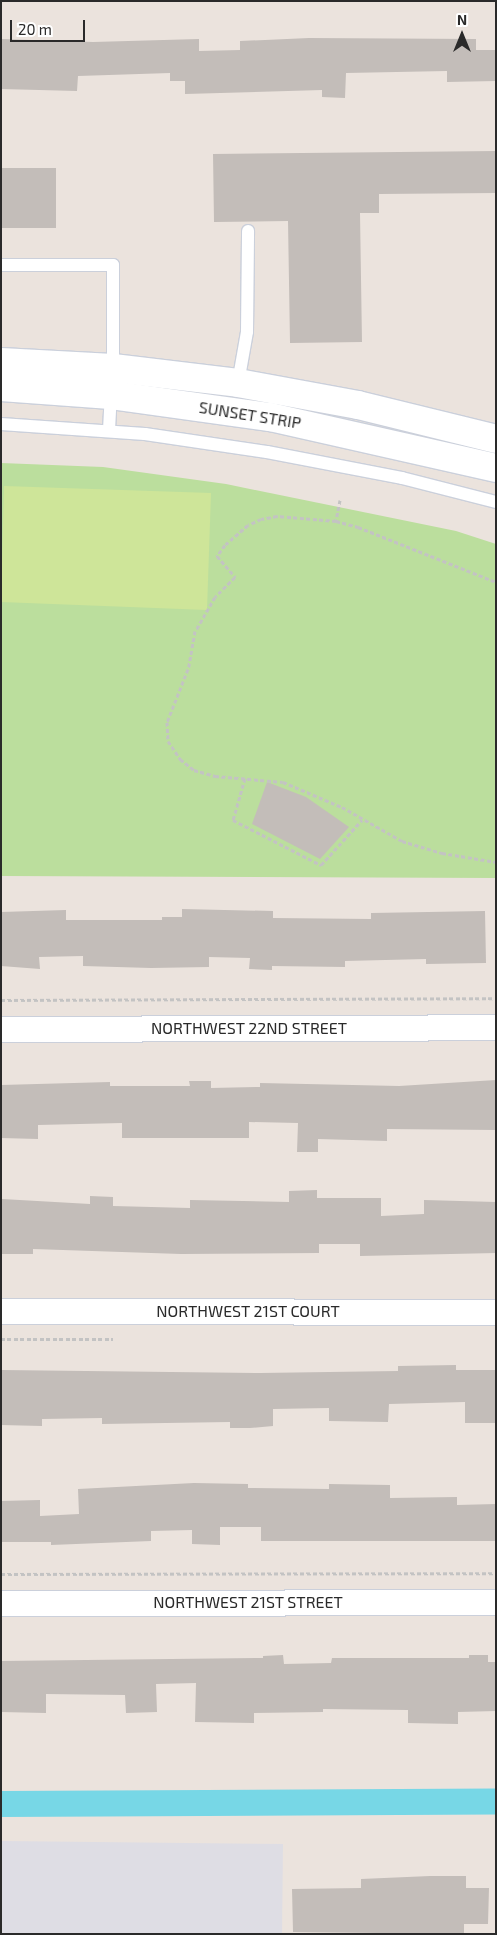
<!DOCTYPE html>
<html>
<head>
<meta charset="utf-8">
<style>
	body { margin:0 }
	#map { position:relative; width:497px; height:1935px; overflow:hidden; background:#ebe3dd; font-family:"Exo 2",sans-serif }
	div>[style] { position:absolute }
	.industrial>* { inset:0; background:#dedde4 }
	.green>* { inset:0; background:#bbde9d }
	.pitch>* { inset:0; background:#cee599 }
	.canal>* { height:26px; margin:-13px; padding:0 13px; transform-origin:13px; border-radius:13px; background:#77d7e6 }
	.building>* { inset:0; background:#c3bdb9 }
	.path>* { height:3px; margin-top:-1.5px; transform-origin:0; background:repeating-linear-gradient(90deg,#c3c3c3 0 4px,transparent 0 6.5px) }
	.roads { filter:drop-shadow(1px 0 #cbd0db) drop-shadow(-1px 0 #cbd0db) drop-shadow(0 1px #cbd0db) drop-shadow(0 -1px #cbd0db) }
	.lane>* { height:12px; margin:-6px; padding:0 6px; transform-origin:6px; border-radius:6px; background:#fff }
	.street>* { height:25px; margin:-12.5px; padding:0 12.5px; transform-origin:12.5px; border-radius:12.5px; background:#fff }
	.secondary>* { height:28px; margin:-14px; padding:0 14px; transform-origin:14px; border-radius:14px; background:#fff }
	span { translate:-50% -50%; white-space:nowrap; text-align:center; line-height:1.15; -webkit-text-stroke:4px #fff; paint-order:stroke }
	.street-label { font-size:16px; color:#2a2a2a }
	.frame { position:absolute; inset:0; border:2px solid #2a2a2a; pointer-events:none }
	.north { position:absolute; left:437px; top:10px; width:50px; height:50px; -webkit-text-stroke:4px #fff; paint-order:stroke; rotate:0deg; font-size:14px; font-weight:700; line-height:20px; text-align:center; color:#2a2a2a }
	.north::after { content:''; display:block; margin:auto; width:18px; height:22px; background:#2a2a2a; clip-path:polygon(50% 0,100% 100%,50% 72%,0 100%) }
	.scale { position:absolute; left:10px; top:20px; width:75px; height:22px; box-sizing:border-box; border:2px solid #2a2a2a; border-top:0; padding-left:6px; font-size:15px; line-height:18px; white-space:nowrap; color:#2a2a2a; -webkit-text-stroke:4px #fff; paint-order:stroke }
</style>
</head>
<body>
<div id="map">
	<div class="industrial">
		<i style="clip-path:polygon(1px 1841px,283px 1844px,282px 1934px,1px 1934px)"></i>
	</div>
	<div class="green">
		<i style="clip-path:polygon(1px 463px,103px 467px,226px 484px,456px 531px,496px 544px,496px 878px,1px 876px)"></i>
	</div>
	<div class="pitch">
		<i style="clip-path:polygon(4px 486px,211px 493px,207px 610px,1px 602px)"></i>
	</div>
	<div class="canal">
		<i style="left:1px;top:1804px;width:495px;rotate:-0.3deg"></i>
	</div>
	<div class="building">
		<i style="clip-path:polygon(309px 38px,476px 39px,476px 50px,496px 50px,496px 81px,447px 82px,447px 71px,346px 73px,345px 98px,322px 97px,322px 90px,185px 94px,185px 81px,170px 81px,170px 73px,78px 76px,77px 91px,1px 89px,1px 39px,93px 42px,199px 39px,199px 51px,240px 50px,240px 41px)"></i>
		<i style="clip-path:polygon(496px 151px,496px 193px,379px 194px,379px 213px,360px 213px,362px 342px,290px 343px,288px 221px,214px 222px,213px 154px)"></i>
		<i style="clip-path:polygon(1px 168px,56px 168px,56px 228px,1px 228px)"></i>
		<i style="clip-path:polygon(267px 782px,306px 797px,349px 827px,320px 859px,252px 824px)"></i>
		<i style="clip-path:polygon(182px 909px,273px 911px,273px 918px,371px 919px,371px 913px,485px 911px,486px 963px,426px 964px,426px 959px,345px 961px,345px 967px,272px 966px,272px 970px,249px 969px,250px 958px,209px 957px,209px 967px,151px 968px,83px 966px,83px 956px,39px 957px,40px 969px,1px 966px,1px 912px,66px 910px,66px 920px,162px 920px,162px 917px,182px 917px)"></i>
		<i style="clip-path:polygon(496px 1080px,496px 1130px,387px 1129px,387px 1141px,318px 1139px,318px 1152px,297px 1152px,298px 1123px,249px 1122px,249px 1138px,122px 1138px,122px 1123px,38px 1125px,38px 1139px,1px 1138px,1px 1085px,110px 1082px,110px 1086px,190px 1086px,189px 1081px,211px 1081px,211px 1088px,260px 1087px,260px 1083px,399px 1086px)"></i>
		<i style="clip-path:polygon(317px 1190px,317px 1198px,381px 1198px,381px 1216px,424px 1214px,424px 1200px,496px 1202px,496px 1253px,360px 1256px,360px 1244px,319px 1244px,319px 1253px,181px 1254px,33px 1249px,33px 1254px,1px 1254px,2px 1199px,90px 1204px,90px 1196px,113px 1197px,113px 1206px,190px 1208px,190px 1200px,289px 1202px,289px 1191px)"></i>
		<i style="clip-path:polygon(456px 1365px,456px 1370px,496px 1370px,496px 1423px,465px 1423px,465px 1402px,389px 1404px,388px 1422px,329px 1421px,329px 1408px,273px 1409px,273px 1426px,250px 1428px,230px 1428px,230px 1422px,102px 1424px,102px 1418px,42px 1419px,42px 1426px,1px 1425px,1px 1370px,260px 1373px,398px 1371px,398px 1366px)"></i>
		<i style="clip-path:polygon(194px 1483px,248px 1484px,248px 1488px,329px 1489px,329px 1484px,390px 1485px,390px 1498px,457px 1497px,457px 1505px,496px 1504px,496px 1541px,261px 1541px,261px 1527px,220px 1527px,220px 1545px,192px 1544px,192px 1530px,151px 1531px,151px 1541px,51px 1545px,51px 1542px,1px 1542px,1px 1501px,40px 1500px,40px 1516px,79px 1514px,78px 1489px)"></i>
		<i style="clip-path:polygon(283px 1655px,284px 1664px,331px 1663px,332px 1658px,469px 1658px,469px 1655px,488px 1655px,488px 1662px,496px 1662px,496px 1711px,458px 1712px,458px 1724px,408px 1723px,408px 1710px,323px 1709px,323px 1712px,254px 1713px,254px 1723px,195px 1722px,196px 1683px,156px 1684px,157px 1712px,126px 1713px,125px 1695px,46px 1694px,46px 1713px,1px 1712px,1px 1661px,263px 1658px,263px 1656px)"></i>
		<i style="clip-path:polygon(430px 1876px,466px 1876px,466px 1888px,489px 1888px,488px 1924px,464px 1924px,464px 1934px,293px 1932px,292px 1889px,361px 1888px,361px 1879px)"></i>
	</div>
	<div class="path">
		<i style="left:340px;top:500px;width:21px;rotate:101deg"></i>
		<i style="left:336px;top:521px;width:23px;rotate:15deg"></i>
		<i style="left:358px;top:527px;width:149px;rotate:21.7deg"></i>
		<i style="left:336px;top:521px;width:59px;rotate:-175.2deg"></i>
		<i style="left:277px;top:516px;width:16px;rotate:169deg"></i>
		<i style="left:261px;top:519px;width:14px;rotate:155deg"></i>
		<i style="left:248px;top:525px;width:30px;rotate:139deg"></i>
		<i style="left:225px;top:545px;width:14px;rotate:126deg"></i>
		<i style="left:217px;top:556px;width:28px;rotate:49deg"></i>
		<i style="left:235px;top:577px;width:28px;rotate:135deg"></i>
		<i style="left:215px;top:597px;width:39px;rotate:120deg"></i>
		<i style="left:195px;top:631px;width:39px;rotate:100deg"></i>
		<i style="left:188px;top:669px;width:57px;rotate:111.6deg"></i>
		<i style="left:167px;top:722px;width:19px;rotate:87deg"></i>
		<i style="left:168px;top:741px;width:22px;rotate:56deg"></i>
		<i style="left:180px;top:759px;width:18px;rotate:38deg"></i>
		<i style="left:194px;top:770px;width:22px;rotate:16deg"></i>
		<i style="left:215px;top:776px;width:68px;rotate:5deg"></i>
		<i style="left:283px;top:782px;width:64px;rotate:23deg"></i>
		<i style="left:342px;top:807px;width:69px;rotate:29.5deg"></i>
		<i style="left:402px;top:841px;width:42px;rotate:16.7deg"></i>
		<i style="left:442px;top:853px;width:55px;rotate:9.5deg"></i>
		<i style="left:245px;top:778px;width:44px;rotate:105.9deg"></i>
		<i style="left:233px;top:820px;width:99px;rotate:27.1deg"></i>
		<i style="left:321px;top:865px;width:61px;rotate:-47.7deg"></i>
		<i style="left:1px;top:1000px;width:495px;rotate:-0.2deg"></i>
		<i style="left:1px;top:1339px;width:112px"></i>
		<i style="left:1px;top:1574px;width:495px;rotate:-0.1deg"></i>
	</div>
	<div class="roads">
		<div class="lane">
			<i style="left:1px;top:265px;width:112px"></i>
			<i style="left:113px;top:265px;width:106px;rotate:90deg"></i>
			<i style="left:238px;top:383px;width:52px;rotate:-80deg"></i>
			<i style="left:247px;top:332px;width:101px;rotate:-89.4deg"></i>
			<i style="left:1px;top:424px;width:144px;rotate:4deg"></i>
			<i style="left:145px;top:434px;width:123px;rotate:8.4deg"></i>
			<i style="left:267px;top:452px;width:137px;rotate:10.9deg"></i>
			<i style="left:402px;top:478px;width:97px;rotate:14.3deg"></i>
			<i style="left:109px;top:430px;width:37px;rotate:-87deg"></i>
		</div>
		<div class="street">
			<i style="left:1px;top:1029px;width:495px;rotate:-0.2deg"></i>
			<i style="left:1px;top:1311px;width:495px;rotate:0.1deg"></i>
			<i style="left:1px;top:1603px;width:495px;rotate:-0.1deg"></i>
		</div>
		<div class="secondary">
			<i style="left:1px;top:362px;width:112px;rotate:3.1deg"></i>
			<i style="left:113px;top:368px;width:126px;rotate:6.8deg"></i>
			<i style="left:238px;top:383px;width:122px;rotate:10.4deg"></i>
			<i style="left:358px;top:405px;width:142px;rotate:13.8deg"></i>
			<i style="left:1px;top:387px;width:110px;rotate:4.2deg"></i>
			<i style="left:111px;top:395px;width:161px;rotate:7.9deg"></i>
			<i style="left:270px;top:417px;width:232px;rotate:12.7deg"></i>
		</div>
	</div>
	<div class="street-label">
		<span style="left:250px;top:415px;rotate:9deg">SUNSET STRIP</span>
		<span style="left:249px;top:1028px">NORTHWEST 22ND STREET</span>
		<span style="left:248px;top:1311px">NORTHWEST 21ST COURT</span>
		<span style="left:248px;top:1602px">NORTHWEST 21ST STREET</span>
	</div>
	<div class="frame"></div>
	<div class="north">N</div>
	<div class="scale">20 m</div>
</div>
</body>
</html>
